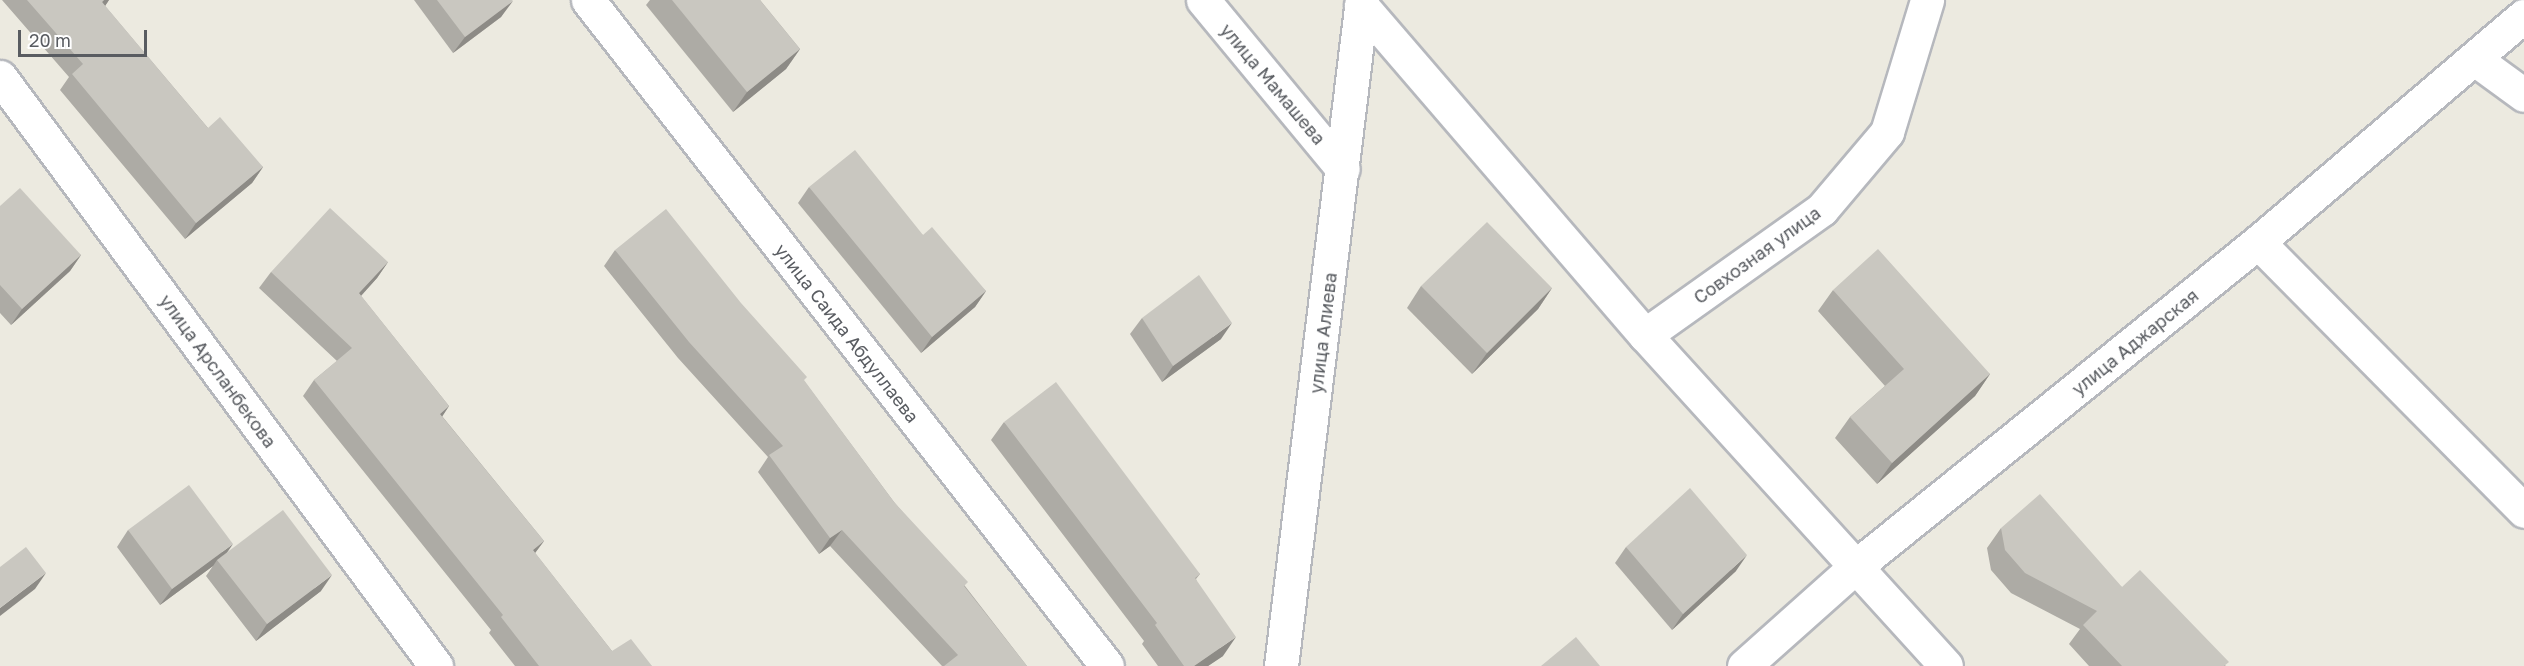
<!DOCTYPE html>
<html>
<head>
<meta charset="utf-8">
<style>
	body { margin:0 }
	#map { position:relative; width:2524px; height:666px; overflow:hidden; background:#eceae0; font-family:"Golos Text",sans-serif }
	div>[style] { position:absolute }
	.roads { filter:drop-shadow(2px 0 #b6b8bd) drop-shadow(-2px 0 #b6b8bd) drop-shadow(0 2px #b6b8bd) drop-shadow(0 -2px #b6b8bd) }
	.minor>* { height:33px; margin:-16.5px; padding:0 16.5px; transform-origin:16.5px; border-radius:16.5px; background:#fff }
	.tertiary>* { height:33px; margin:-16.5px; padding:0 16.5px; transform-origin:16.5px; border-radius:16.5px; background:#fff }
	.wall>* { inset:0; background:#adaba5 }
	.shaded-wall>* { inset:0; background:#8d8b86 }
	.building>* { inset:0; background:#c9c7c0 }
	span { translate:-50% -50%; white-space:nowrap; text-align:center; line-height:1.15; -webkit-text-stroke:5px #fff; paint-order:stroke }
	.street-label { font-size:18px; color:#595c61 }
	.scale { position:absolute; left:18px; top:30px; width:129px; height:27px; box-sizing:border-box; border:3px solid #595c61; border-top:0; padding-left:8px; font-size:18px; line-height:21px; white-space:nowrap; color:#595c61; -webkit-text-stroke:4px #fff; paint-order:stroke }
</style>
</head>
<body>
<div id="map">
	<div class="roads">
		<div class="minor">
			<i style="left:588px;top:0;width:844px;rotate:52.07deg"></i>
			<i style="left:1203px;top:0;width:219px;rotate:50.4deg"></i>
			<i style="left:1361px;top:5px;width:435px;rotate:49.3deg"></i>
			<i style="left:1645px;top:335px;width:447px;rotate:47.7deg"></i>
			<i style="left:2476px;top:60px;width:59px;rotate:36.1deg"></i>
			<i style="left:0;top:77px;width:733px;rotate:53.49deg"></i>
			<i style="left:2258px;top:242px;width:378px;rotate:45.3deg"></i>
			<i style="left:1645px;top:335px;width:217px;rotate:-35.4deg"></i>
			<i style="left:1822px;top:209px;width:101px;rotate:-49.8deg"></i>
			<i style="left:1887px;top:132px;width:138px;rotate:-73.1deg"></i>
			<i style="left:1744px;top:666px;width:149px;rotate:-41.7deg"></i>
			<i style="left:1855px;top:567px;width:518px;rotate:-38.88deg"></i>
			<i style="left:2258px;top:242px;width:349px;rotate:-40.4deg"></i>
		</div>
		<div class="tertiary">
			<i style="left:1281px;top:666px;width:671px;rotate:-83.07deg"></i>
		</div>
	</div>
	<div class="wall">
		<i style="clip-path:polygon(2px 0,109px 0,105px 6px,208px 128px,263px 167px,252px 183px,185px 239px,60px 90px,69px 77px)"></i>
		<i style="clip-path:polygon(414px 0,512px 0,501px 17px,453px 53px)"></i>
		<i style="clip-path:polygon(650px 0,760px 0,800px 49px,786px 69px,733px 112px,646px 5px)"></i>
		<i style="clip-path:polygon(809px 187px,923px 235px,986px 291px,975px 307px,921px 353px,798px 203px)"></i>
		<i style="clip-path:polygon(0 206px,81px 255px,70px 271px,11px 325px,0 313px)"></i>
		<i style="clip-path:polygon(615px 250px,804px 381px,894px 502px,965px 586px,1027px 666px,942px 666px,830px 546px,819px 554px,758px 472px,768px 457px,678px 358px,604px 266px)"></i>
		<i style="clip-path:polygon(388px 262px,377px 278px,361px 296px,449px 406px,442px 416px,544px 541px,535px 553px,612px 651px,652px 666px,515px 666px,489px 633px,491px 630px,303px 396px,314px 380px,337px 361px,259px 288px,271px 272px)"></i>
		<i style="clip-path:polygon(1421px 286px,1552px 288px,1538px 309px,1472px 374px,1407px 308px)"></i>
		<i style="clip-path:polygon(1833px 290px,1990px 374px,1975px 396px,1877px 484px,1835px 438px,1850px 417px,1885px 386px,1818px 311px)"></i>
		<i style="clip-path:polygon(1142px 318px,1221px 339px,1162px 382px,1130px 334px)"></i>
		<i style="clip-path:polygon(1004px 422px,1200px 574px,1196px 579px,1223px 656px,1208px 666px,1158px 666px,1142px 644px,1144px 641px,991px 440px)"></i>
		<i style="clip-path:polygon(2001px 528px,2122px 587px,2226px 666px,2089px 666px,2069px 644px,2080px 629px,2011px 593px,1991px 570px,1987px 548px)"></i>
		<i style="clip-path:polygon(128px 530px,226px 553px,321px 591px,256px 641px,206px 576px,213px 566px,160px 605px,117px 547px)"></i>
		<i style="clip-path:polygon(1626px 547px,1736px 571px,1672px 630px,1615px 563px)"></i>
	</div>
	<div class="shaded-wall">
		<i style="clip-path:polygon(104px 0,109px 0,105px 6px,102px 2px)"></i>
		<i style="clip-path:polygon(513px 1px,501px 17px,453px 53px,465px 37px)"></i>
		<i style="clip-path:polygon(800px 49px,786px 69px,733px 112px,747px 92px)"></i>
		<i style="clip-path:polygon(263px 167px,252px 183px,185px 239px,196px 223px)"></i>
		<i style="clip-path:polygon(81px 255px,70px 271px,11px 325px,22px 309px)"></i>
		<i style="clip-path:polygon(388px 262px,377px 278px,348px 310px,359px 293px)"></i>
		<i style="clip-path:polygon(1552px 288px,1538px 309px,1472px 374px,1487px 353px)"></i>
		<i style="clip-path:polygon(986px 291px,975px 307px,921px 353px,932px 337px)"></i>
		<i style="clip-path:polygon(1232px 323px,1221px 339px,1162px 382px,1173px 366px)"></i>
		<i style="clip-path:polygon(1990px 374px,1975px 396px,1877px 484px,1892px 463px)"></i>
		<i style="clip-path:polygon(449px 406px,438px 423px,440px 414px)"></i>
		<i style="clip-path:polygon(842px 530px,830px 546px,819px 554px,830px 538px)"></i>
		<i style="clip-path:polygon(544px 541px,532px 557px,533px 550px)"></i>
		<i style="clip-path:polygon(233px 544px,222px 560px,217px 560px,213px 566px,160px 605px,172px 589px)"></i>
		<i style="clip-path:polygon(1747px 555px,1736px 571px,1672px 630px,1683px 614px)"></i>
		<i style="clip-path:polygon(46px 573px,35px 589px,0 616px,0 608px)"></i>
		<i style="clip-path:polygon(332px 575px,321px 591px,256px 641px,267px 624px)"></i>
		<i style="clip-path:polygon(1236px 637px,1223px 656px,1208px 666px,1194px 666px)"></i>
	</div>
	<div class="building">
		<i style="clip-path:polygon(27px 0,104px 0,102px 2px,208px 128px,220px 117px,263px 167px,196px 223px,72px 74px,83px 64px)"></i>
		<i style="clip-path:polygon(437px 0,512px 0,513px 1px,465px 37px)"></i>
		<i style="clip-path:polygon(672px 0,760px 0,800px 49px,747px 92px)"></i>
		<i style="clip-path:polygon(855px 150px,923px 235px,932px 227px,986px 291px,932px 337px,809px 187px)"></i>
		<i style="clip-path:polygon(20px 188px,81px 255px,22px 309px,0 285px,0 206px)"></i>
		<i style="clip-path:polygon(330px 208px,388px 262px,359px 293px,449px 406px,440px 414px,544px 541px,533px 550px,612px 651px,631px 639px,652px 666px,539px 666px,501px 617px,503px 615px,314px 380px,352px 348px,271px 272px)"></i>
		<i style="clip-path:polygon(666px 209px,741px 303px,807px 377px,804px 380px,894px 502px,968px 582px,964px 586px,1027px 666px,944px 666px,958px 655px,842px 530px,830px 538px,769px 455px,783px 446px,689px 342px,615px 250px)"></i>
		<i style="clip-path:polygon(1487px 222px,1552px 288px,1487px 353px,1421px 286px)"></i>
		<i style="clip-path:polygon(1878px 249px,1990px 374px,1892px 463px,1850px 417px,1904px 369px,1833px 290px)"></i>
		<i style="clip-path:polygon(1199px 275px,1232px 323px,1173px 366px,1142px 318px)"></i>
		<i style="clip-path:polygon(1056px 382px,1200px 574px,1195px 578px,1236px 637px,1194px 666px,1184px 666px,1155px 625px,1157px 623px,1004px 422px)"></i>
		<i style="clip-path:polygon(189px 485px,233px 544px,172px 589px,128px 530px)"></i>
		<i style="clip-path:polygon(1690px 488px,1747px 555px,1683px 614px,1626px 547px)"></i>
		<i style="clip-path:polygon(2040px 494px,2122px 587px,2140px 570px,2229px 662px,2224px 666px,2122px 666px,2083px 625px,2097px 611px,2025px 573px,2005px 550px,2001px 528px)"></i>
		<i style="clip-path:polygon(283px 510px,332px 575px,267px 624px,217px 560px)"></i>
		<i style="clip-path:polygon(26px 547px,46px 573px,0 608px,0 567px)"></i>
		<i style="clip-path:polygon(1576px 637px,1600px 666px,1541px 666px)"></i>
	</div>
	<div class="street-label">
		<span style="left:1273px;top:84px;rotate:50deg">улица Мамашева</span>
		<span style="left:1757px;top:255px;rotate:-36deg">Совхозная улица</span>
		<span style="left:847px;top:333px;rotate:52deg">улица Саида Абдуллаева</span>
		<span style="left:1323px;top:333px;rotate:-83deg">улица Алиева</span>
		<span style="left:2135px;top:342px;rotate:-39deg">улица Аджарская</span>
		<span style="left:218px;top:371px;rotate:54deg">улица Арсланбекова</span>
	</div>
	<div class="scale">20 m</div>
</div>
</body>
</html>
